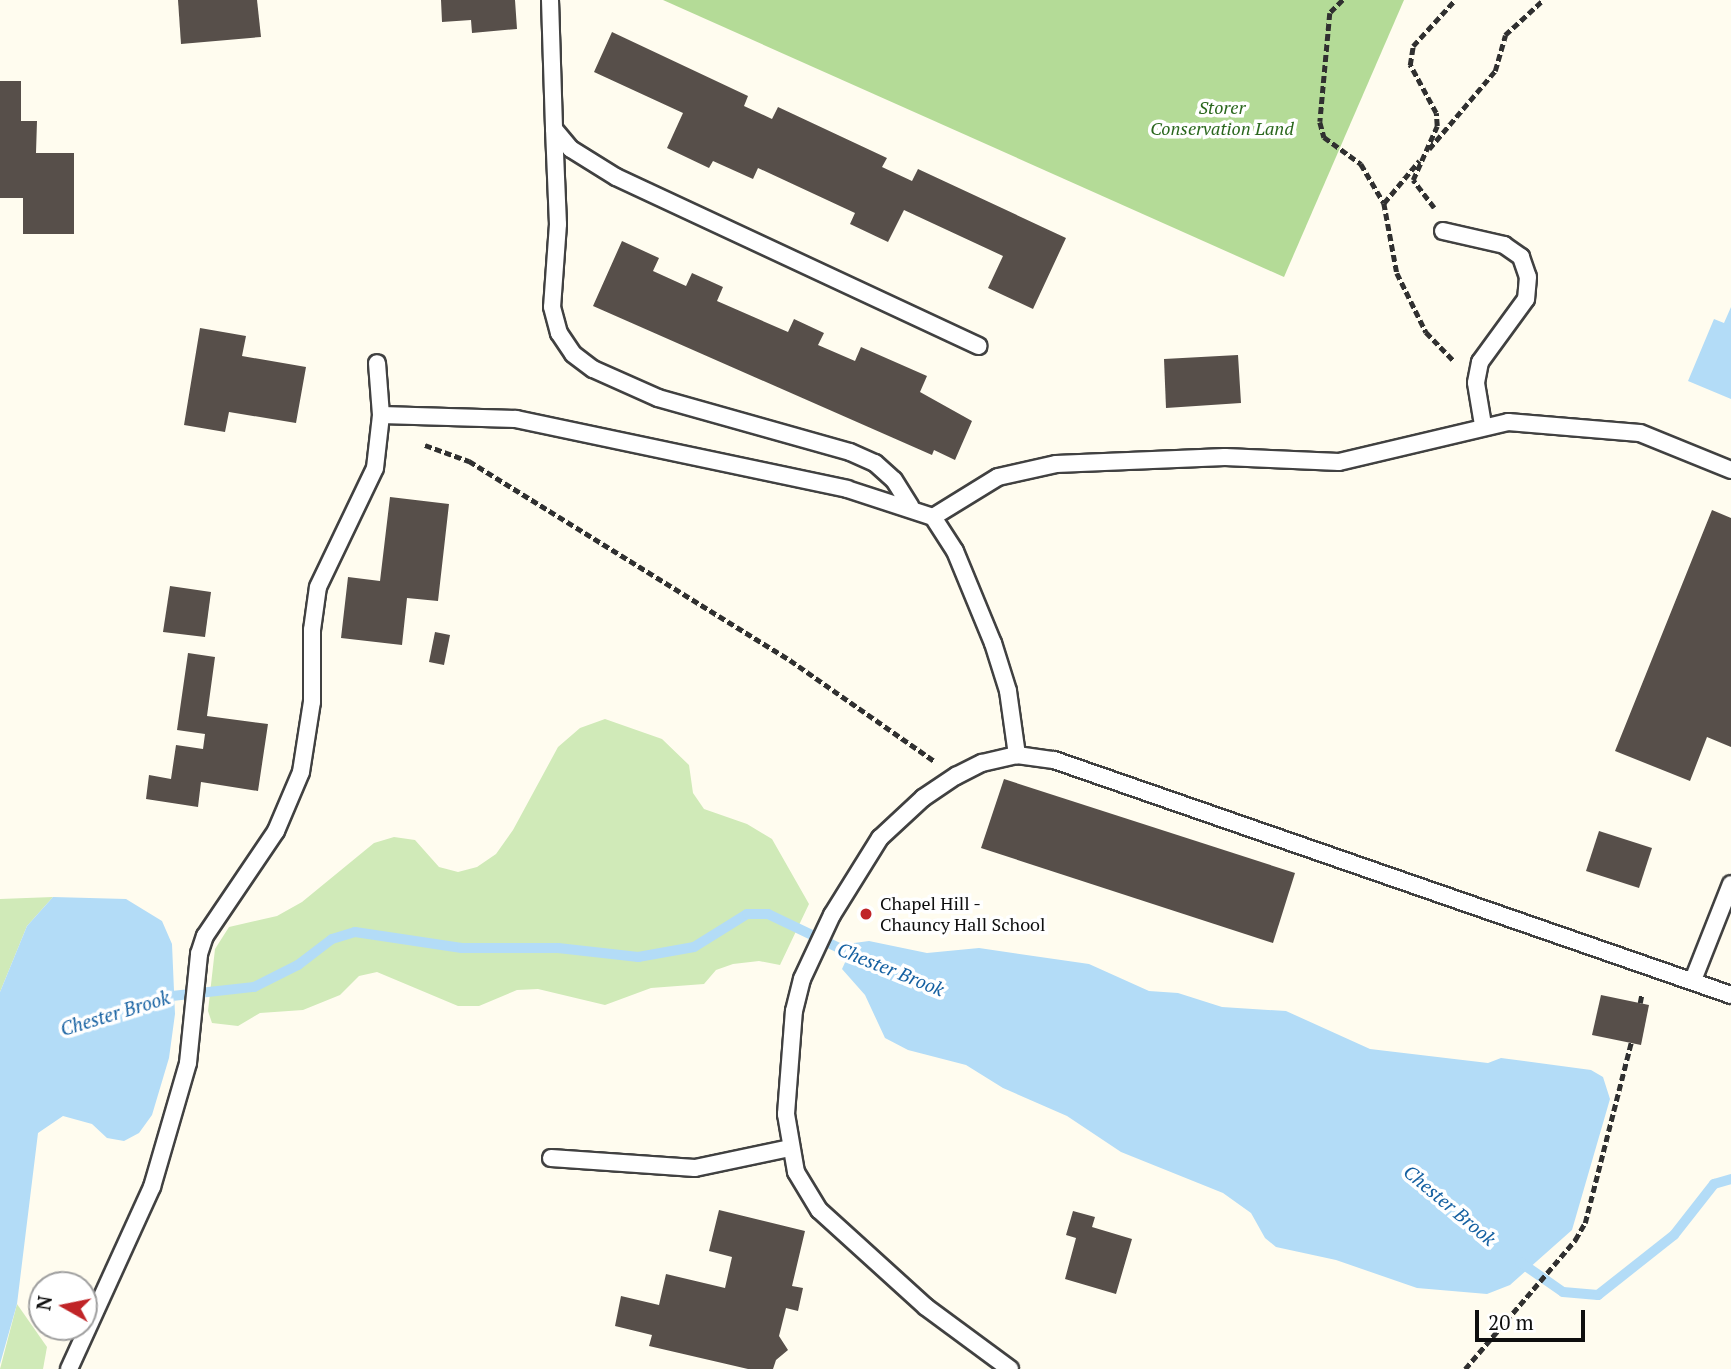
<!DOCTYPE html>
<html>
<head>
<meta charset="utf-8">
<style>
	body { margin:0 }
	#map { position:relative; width:1731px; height:1369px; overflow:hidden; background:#fffcef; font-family:"PT Serif",serif }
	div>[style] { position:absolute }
	.green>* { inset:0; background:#d0eab8 }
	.forest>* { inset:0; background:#b4db97 }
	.water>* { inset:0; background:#b3dcf7 }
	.stream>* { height:10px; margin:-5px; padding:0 5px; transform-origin:5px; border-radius:5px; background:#b3dcf7 }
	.building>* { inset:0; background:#574f4a }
	.path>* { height:4.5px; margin-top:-2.25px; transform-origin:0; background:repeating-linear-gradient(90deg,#303030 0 7px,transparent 0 10.5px) }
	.roads { filter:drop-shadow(2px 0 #414141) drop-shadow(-2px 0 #414141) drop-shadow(0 2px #414141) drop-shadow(0 -2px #414141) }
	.service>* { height:16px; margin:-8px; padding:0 8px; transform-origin:8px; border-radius:8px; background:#fff }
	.dots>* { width:19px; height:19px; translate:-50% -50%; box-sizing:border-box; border:4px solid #fff; border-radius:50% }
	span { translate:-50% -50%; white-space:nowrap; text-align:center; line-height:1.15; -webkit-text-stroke:7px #fff; paint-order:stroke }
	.park-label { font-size:18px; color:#2a671d; font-style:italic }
	.poi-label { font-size:18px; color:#0e0e0e }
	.left { translate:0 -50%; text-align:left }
	.water-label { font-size:19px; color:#1560a1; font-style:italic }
	.north { position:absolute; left:28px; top:1271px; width:70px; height:70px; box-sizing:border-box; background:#fff; border:2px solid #9f9f9f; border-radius:50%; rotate:279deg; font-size:19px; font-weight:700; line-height:28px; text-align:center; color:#0e0e0e }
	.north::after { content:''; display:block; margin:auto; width:24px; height:32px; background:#c02427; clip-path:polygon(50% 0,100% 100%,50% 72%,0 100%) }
	.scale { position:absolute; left:1475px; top:1310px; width:110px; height:32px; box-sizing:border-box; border:4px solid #0e0e0e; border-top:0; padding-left:9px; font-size:21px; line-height:24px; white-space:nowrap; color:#0e0e0e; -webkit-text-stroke:5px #fff; paint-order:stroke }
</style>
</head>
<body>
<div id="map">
	<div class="green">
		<i style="clip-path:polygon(605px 719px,662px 739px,689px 765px,693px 793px,704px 809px,747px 824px,772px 839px,809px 904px,780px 965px,759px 961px,733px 964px,716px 970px,704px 984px,651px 988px,605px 1005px,538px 989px,517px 990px,479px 1006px,458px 1006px,377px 972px,359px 976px,340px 995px,303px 1010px,260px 1013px,238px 1026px,212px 1023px,208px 1011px,215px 949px,229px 927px,277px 916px,302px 902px,374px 843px,394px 837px,415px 840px,439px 867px,458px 872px,477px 867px,496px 854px,513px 830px,558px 747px,580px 728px)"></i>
		<i style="clip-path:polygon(53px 897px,27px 926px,0 992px,0 899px)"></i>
		<i style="clip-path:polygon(17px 1304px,47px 1347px,43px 1369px,0 1369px)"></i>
	</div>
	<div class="forest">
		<i style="clip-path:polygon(663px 0,1404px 0,1284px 277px)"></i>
	</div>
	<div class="water">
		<i style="clip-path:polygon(1731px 307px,1731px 399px,1688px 381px,1714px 319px,1724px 323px)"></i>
		<i style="clip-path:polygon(53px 897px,126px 899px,162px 921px,172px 944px,175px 1014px,169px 1058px,152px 1115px,139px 1133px,124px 1141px,107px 1138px,92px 1124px,63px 1116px,38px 1133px,17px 1304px,0 1364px,0 992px,27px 926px)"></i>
		<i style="clip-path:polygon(869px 941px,927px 953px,979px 948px,1089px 964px,1149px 991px,1178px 993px,1222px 1007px,1286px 1011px,1370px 1049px,1488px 1063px,1501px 1058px,1591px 1070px,1603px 1077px,1610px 1099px,1572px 1230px,1510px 1285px,1487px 1294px,1417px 1288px,1336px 1260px,1276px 1247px,1265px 1238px,1251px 1213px,1223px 1193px,1121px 1152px,1067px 1116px,1003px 1088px,966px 1065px,908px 1050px,885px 1038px,865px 995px,842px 969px,854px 943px)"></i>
	</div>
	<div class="stream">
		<i style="left:163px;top:997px;width:92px;rotate:-6.3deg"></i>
		<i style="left:254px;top:987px;width:49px;rotate:-26.6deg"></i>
		<i style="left:298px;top:965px;width:43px;rotate:-37.4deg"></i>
		<i style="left:332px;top:939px;width:24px;rotate:-17deg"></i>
		<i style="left:355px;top:932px;width:108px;rotate:8.5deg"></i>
		<i style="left:462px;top:948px;width:96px"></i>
		<i style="left:558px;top:948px;width:81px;rotate:6.4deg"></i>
		<i style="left:638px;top:957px;width:57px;rotate:-10.1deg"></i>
		<i style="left:694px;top:947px;width:62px;rotate:-31.9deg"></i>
		<i style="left:747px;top:914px;width:21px"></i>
		<i style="left:768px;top:914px;width:102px;rotate:25.6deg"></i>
		<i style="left:1520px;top:1262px;width:52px;rotate:34.9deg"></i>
		<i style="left:1563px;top:1292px;width:35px;rotate:5deg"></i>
		<i style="left:1598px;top:1295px;width:97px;rotate:-38.3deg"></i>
		<i style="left:1674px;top:1235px;width:65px;rotate:-51.9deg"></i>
		<i style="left:1714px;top:1184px;width:18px;rotate:-16deg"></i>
	</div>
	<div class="building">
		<i style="clip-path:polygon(178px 0,257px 0,261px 37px,181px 44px)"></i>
		<i style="clip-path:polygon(441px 0,515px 0,517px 29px,472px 33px,471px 20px,442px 22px)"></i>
		<i style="clip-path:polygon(612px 32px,748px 96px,744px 106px,772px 119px,778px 107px,887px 158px,882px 167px,912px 181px,918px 169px,1066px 238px,1033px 309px,988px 288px,1003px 256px,904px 210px,888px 242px,850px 224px,855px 213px,758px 168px,753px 179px,713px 161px,709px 168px,667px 148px,683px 113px,594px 72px)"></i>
		<i style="clip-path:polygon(0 81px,21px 81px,21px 121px,37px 121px,36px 153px,74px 153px,74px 234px,23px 234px,23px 198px,0 198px)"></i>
		<i style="clip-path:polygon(622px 241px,659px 258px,653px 271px,686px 286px,692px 273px,723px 287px,717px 301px,788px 332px,794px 319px,824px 333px,818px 345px,855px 361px,861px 347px,927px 376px,920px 392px,972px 421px,955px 460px,934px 450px,932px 455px,593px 306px)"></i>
		<i style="clip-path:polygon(200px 328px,246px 336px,242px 356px,306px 367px,296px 423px,229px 412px,225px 432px,184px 425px)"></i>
		<i style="clip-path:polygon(1238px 355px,1241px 403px,1166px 408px,1164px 359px)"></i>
		<i style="clip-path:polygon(390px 497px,449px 504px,438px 601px,407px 598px,402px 645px,341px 638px,348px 577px,380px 581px)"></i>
		<i style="clip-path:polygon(1712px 510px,1731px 518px,1731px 747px,1707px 737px,1690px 781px,1615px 751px)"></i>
		<i style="clip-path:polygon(170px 586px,211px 592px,205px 637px,163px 632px)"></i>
		<i style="clip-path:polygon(435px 632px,450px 635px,444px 665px,429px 662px)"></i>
		<i style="clip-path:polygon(188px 653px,215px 657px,207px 716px,268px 724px,258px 791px,201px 782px,198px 807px,146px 799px,149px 775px,171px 779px,176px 745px,203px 749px,205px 734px,177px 730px)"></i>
		<i style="clip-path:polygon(1004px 779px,1295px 873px,1273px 943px,981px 848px)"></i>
		<i style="clip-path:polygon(1599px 831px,1652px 848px,1639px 888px,1586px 871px)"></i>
		<i style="clip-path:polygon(1601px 995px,1649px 1005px,1641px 1045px,1592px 1035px)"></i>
		<i style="clip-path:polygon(719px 1210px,805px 1231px,792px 1286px,803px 1288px,798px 1311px,786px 1308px,779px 1336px,788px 1350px,776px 1360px,773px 1369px,748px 1369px,649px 1346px,652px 1335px,615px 1326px,621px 1296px,659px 1305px,666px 1274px,725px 1288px,732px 1257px,709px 1251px)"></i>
		<i style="clip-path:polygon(1073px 1211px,1095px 1217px,1092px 1227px,1132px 1239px,1116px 1294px,1065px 1279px,1076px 1238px,1066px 1235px)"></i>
	</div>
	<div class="path">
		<i style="left:1343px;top:0;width:18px;rotate:135deg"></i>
		<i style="left:1330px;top:13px;width:109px;rotate:95.2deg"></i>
		<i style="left:1320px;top:122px;width:16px;rotate:75deg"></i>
		<i style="left:1324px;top:137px;width:46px;rotate:36.1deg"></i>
		<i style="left:1361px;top:164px;width:45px;rotate:59.5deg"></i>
		<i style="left:1384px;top:203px;width:71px;rotate:79.5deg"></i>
		<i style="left:1397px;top:273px;width:66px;rotate:63.8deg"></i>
		<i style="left:1426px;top:332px;width:39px;rotate:46deg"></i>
		<i style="left:1429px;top:149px;width:102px;rotate:-49.8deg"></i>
		<i style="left:1495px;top:71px;width:37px;rotate:-74deg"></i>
		<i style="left:1505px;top:35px;width:52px;rotate:-42.6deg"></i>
		<i style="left:1384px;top:203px;width:55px;rotate:-50.2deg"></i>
		<i style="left:1434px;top:208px;width:35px;rotate:-127deg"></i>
		<i style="left:1413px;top:180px;width:59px;rotate:-66deg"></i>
		<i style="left:1437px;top:126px;width:13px;rotate:-94deg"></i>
		<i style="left:1436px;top:113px;width:55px;rotate:-118.4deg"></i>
		<i style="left:1410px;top:65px;width:19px;rotate:-81deg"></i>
		<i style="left:1413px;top:46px;width:62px;rotate:-47.6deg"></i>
		<i style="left:425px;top:445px;width:47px;rotate:20deg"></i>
		<i style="left:469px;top:461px;width:378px;rotate:31.8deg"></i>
		<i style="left:790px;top:660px;width:176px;rotate:35deg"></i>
		<i style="left:1640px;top:1003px;width:10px;rotate:-79deg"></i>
		<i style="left:1465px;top:1369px;width:170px;rotate:-49.5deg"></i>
		<i style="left:1575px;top:1240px;width:20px;rotate:-60deg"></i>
		<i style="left:1585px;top:1223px;width:186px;rotate:-75.7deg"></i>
	</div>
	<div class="roads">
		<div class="service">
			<i style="left:550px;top:0;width:129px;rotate:88.2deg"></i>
			<i style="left:554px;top:129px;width:26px;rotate:50deg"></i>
			<i style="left:571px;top:149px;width:53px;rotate:31.9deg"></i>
			<i style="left:616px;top:177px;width:400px;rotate:25deg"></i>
			<i style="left:554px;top:129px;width:95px;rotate:87.6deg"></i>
			<i style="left:558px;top:224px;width:83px;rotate:94.1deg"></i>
			<i style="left:552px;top:307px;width:27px;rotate:75deg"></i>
			<i style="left:559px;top:333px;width:25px;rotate:56deg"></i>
			<i style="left:573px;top:354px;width:25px;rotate:37deg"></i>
			<i style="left:593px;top:369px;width:71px;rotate:24deg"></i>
			<i style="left:658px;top:398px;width:199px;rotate:15.7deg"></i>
			<i style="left:850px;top:452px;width:27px;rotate:24deg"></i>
			<i style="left:875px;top:463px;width:25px;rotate:42deg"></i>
			<i style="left:894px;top:480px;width:31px;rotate:58deg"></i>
			<i style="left:1443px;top:231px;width:63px;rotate:12.9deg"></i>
			<i style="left:1504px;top:245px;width:21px;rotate:35deg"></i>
			<i style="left:1521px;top:257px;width:21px;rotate:71deg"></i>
			<i style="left:1528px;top:277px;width:22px;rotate:95deg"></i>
			<i style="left:1526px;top:299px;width:78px;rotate:126.1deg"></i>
			<i style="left:1480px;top:362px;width:21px;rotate:101deg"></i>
			<i style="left:1476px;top:383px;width:43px;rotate:80.5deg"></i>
			<i style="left:381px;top:415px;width:135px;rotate:1.7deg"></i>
			<i style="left:516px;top:419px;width:338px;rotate:11.9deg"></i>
			<i style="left:847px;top:489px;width:90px;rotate:18deg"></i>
			<i style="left:933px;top:517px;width:40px;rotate:57.1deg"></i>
			<i style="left:955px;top:551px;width:100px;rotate:67.6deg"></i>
			<i style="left:993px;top:643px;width:50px;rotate:72.6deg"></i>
			<i style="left:1008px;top:691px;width:65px;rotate:82deg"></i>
			<i style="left:933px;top:517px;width:76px;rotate:-31.6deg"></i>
			<i style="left:998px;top:477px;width:59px;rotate:-12.6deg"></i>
			<i style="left:1056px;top:464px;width:169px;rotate:-2.4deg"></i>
			<i style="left:1225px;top:457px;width:114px;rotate:2.5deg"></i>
			<i style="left:1339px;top:462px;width:174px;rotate:-13.3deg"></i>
			<i style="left:1508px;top:422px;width:132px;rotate:4.8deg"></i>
			<i style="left:1640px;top:433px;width:98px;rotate:22.1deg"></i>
			<i style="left:1693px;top:980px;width:103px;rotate:-68.4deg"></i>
			<i style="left:551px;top:1158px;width:144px;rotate:4deg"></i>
			<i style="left:695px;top:1168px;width:97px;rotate:-11.9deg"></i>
			<i style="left:69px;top:1369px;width:200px;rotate:-65.5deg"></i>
			<i style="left:152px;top:1187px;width:129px;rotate:-73.8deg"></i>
			<i style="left:188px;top:1063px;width:110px;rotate:-84.2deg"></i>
			<i style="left:199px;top:954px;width:19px;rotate:-72deg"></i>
			<i style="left:205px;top:936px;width:127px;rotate:-55.9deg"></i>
			<i style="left:276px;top:831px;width:64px;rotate:-67deg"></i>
			<i style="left:301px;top:772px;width:71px;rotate:-81.1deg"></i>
			<i style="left:312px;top:702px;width:72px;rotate:-90deg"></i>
			<i style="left:312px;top:630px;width:43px;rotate:-82.1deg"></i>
			<i style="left:318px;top:587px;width:132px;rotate:-64.4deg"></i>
			<i style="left:375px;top:468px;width:53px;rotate:-83.5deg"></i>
			<i style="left:381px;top:415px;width:52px;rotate:-94.4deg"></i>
			<i style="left:1010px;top:1369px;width:104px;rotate:-143.6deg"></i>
			<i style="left:926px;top:1307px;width:144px;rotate:-137.8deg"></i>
			<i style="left:819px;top:1210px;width:44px;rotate:-121.2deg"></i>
			<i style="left:796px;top:1172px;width:59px;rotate:-99.8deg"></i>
			<i style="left:786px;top:1114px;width:103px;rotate:-85.6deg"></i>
			<i style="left:794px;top:1011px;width:33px;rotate:-76deg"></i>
			<i style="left:802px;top:979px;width:71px;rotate:-64.9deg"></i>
			<i style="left:832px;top:915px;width:91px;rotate:-58.1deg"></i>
			<i style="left:880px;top:838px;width:59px;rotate:-42.9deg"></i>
			<i style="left:923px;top:798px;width:40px;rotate:-34deg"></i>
			<i style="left:956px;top:776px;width:29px;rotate:-27deg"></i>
			<i style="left:982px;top:763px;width:36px;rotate:-13deg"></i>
			<i style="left:1017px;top:755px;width:37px;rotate:8deg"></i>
			<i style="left:1054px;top:760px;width:717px;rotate:19.14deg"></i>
		</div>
	</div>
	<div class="dots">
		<i style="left:866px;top:914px;background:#c02427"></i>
	</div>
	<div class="park-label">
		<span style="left:1222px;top:118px">Storer<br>Conservation Land</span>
	</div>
	<div class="poi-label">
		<span class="left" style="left:880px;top:914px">Chapel Hill -<br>Chauncy Hall School</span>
	</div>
	<div class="water-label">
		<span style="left:891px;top:969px;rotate:22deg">Chester Brook</span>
		<span style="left:115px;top:1013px;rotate:-17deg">Chester Brook</span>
		<span style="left:1450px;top:1205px;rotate:40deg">Chester Brook</span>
	</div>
	<div class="north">N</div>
	<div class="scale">20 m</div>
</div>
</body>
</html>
